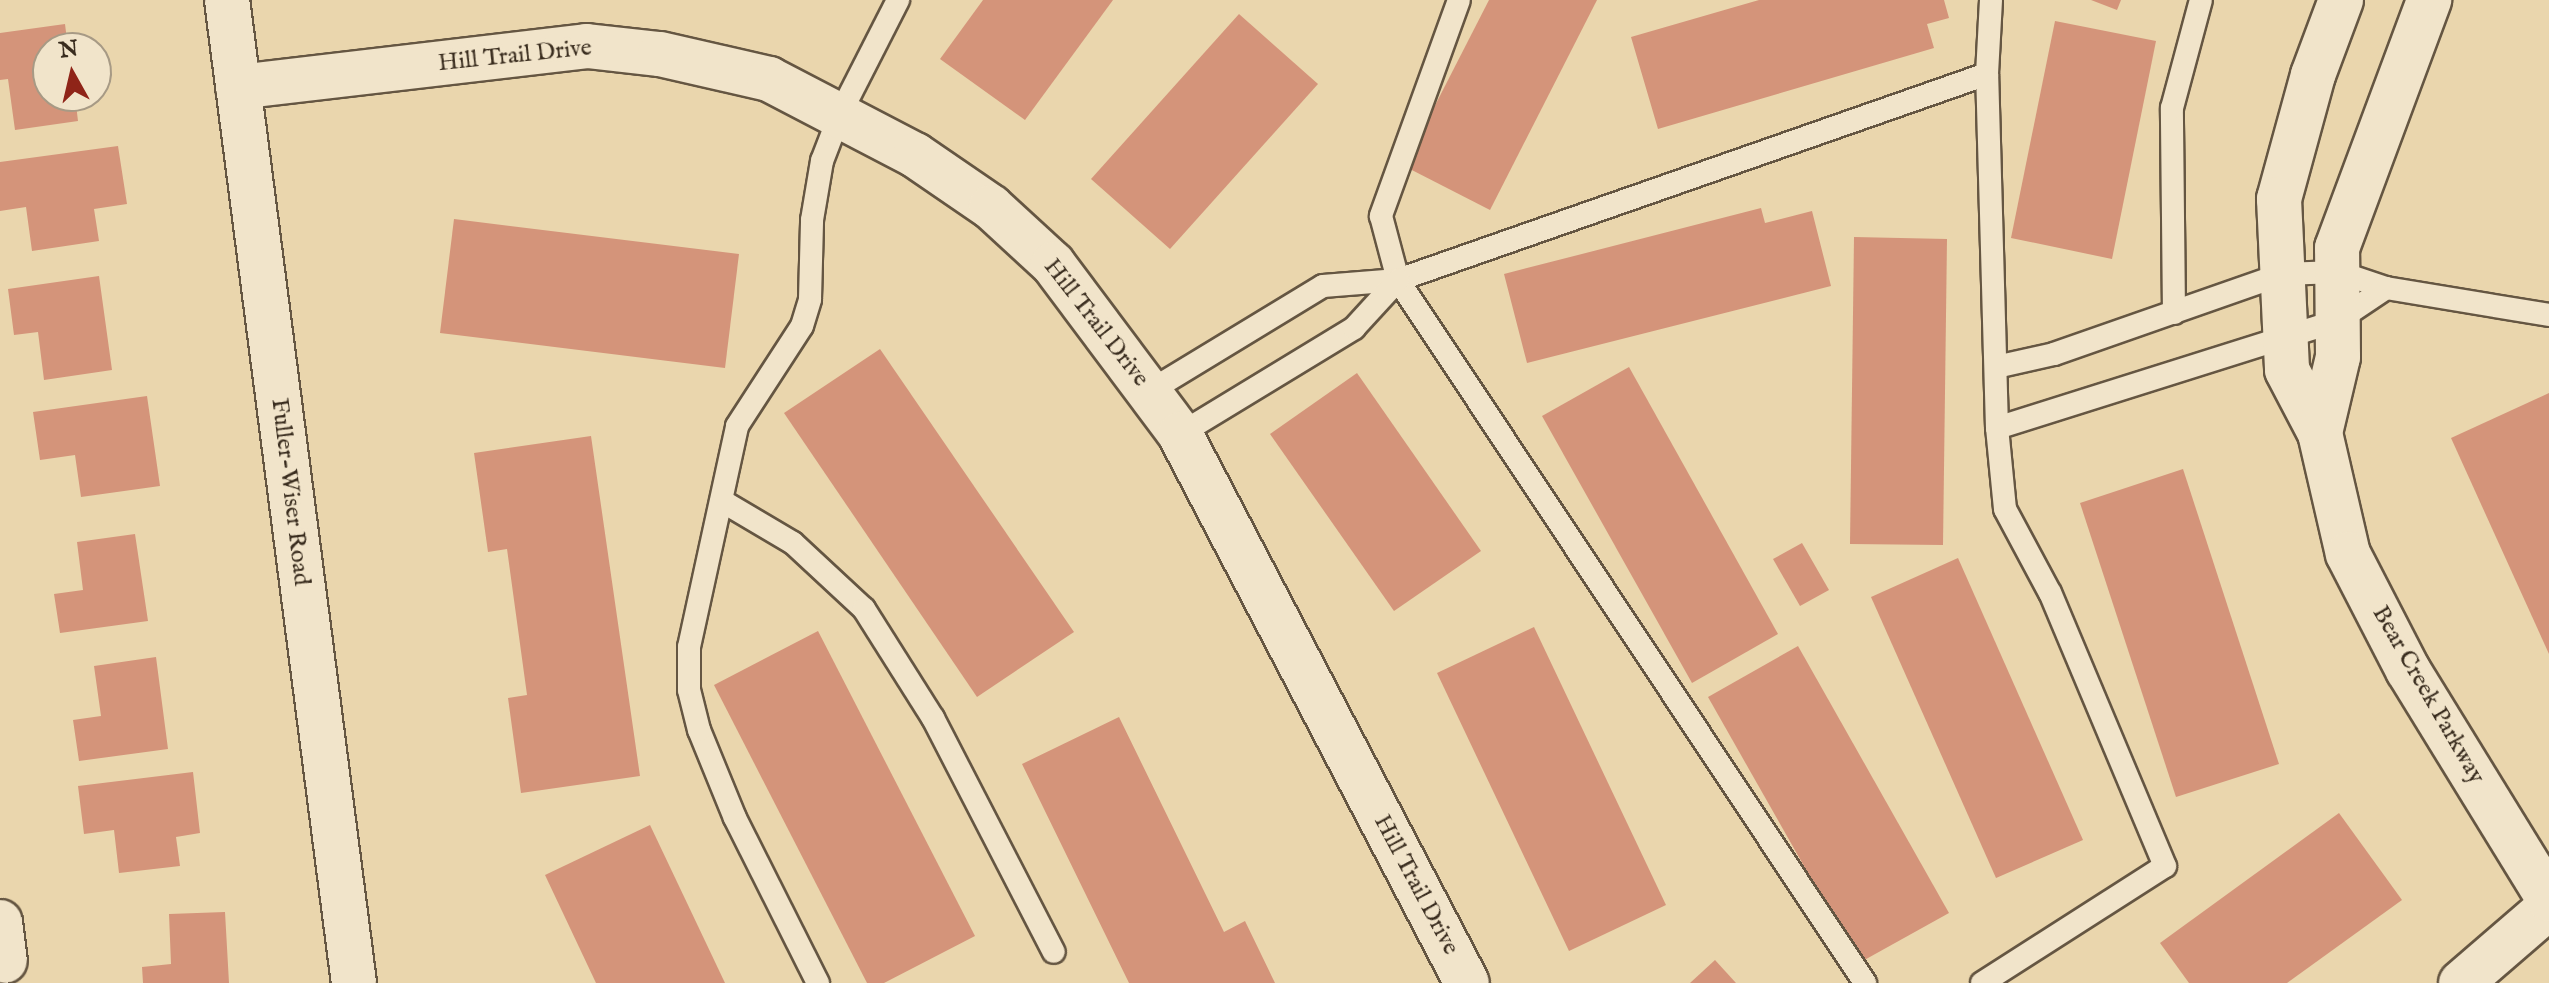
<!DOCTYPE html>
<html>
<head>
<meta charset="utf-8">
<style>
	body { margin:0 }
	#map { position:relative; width:2549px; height:983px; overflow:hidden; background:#ead6ad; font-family:"IM FELL English",serif }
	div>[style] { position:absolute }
	.building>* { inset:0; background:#d4947a }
	.roads { filter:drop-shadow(2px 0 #655642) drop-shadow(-2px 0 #655642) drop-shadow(0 2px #655642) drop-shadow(0 -2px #655642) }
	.lane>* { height:22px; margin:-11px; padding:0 11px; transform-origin:11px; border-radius:11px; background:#f1e4ca }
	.street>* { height:44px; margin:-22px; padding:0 22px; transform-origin:22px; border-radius:22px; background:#f1e4ca }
	.secondary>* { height:44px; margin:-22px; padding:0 22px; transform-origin:22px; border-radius:22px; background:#f1e4ca }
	span { translate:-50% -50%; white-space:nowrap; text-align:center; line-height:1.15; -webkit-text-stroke:6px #f1e4ca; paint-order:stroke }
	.street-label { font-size:24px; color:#392c1e }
	.north { position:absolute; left:32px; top:32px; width:80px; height:80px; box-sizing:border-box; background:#f1e4ca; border:2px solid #a79a85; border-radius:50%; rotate:352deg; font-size:22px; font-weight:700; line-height:32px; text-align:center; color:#392c1e }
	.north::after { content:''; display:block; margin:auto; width:28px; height:36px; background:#8f2418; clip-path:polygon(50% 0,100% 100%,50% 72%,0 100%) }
</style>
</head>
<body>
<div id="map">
	<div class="building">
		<i style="clip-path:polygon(983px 0,1113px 0,1025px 120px,940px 59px)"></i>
		<i style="clip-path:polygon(1489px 0,1597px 0,1490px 210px,1404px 166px)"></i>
		<i style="clip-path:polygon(1759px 0,1944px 0,1949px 18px,1927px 24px,1934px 48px,1658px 129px,1631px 37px)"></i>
		<i style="clip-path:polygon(2091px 0,2121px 0,2117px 10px)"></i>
		<i style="clip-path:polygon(1239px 14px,1318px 84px,1170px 249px,1091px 179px)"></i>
		<i style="clip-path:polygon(2055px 21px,2156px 41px,2112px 259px,2011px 238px)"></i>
		<i style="clip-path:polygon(65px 24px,68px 48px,48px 48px,48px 96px,75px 96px,78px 121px,15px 130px,8px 79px,0 80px,0 33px)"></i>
		<i style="clip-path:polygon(118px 146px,127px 204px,94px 209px,99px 241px,32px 251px,26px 207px,0 211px,0 162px)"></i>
		<i style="clip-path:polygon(1761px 208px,1765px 223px,1812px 211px,1831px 286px,1527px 363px,1504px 274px)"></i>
		<i style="clip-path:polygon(454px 219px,739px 254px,725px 368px,440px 333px)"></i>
		<i style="clip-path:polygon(1854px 237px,1947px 239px,1943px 545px,1850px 544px)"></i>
		<i style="clip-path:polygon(99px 276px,112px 370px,44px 380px,38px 332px,14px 335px,8px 289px)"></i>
		<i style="clip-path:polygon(880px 349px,1074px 632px,977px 697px,784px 413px)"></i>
		<i style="clip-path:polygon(1629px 367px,1778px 634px,1692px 683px,1542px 416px)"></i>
		<i style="clip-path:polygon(1357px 373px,1481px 551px,1394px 611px,1270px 434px)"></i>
		<i style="clip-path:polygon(2549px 393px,2549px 654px,2451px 438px)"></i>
		<i style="clip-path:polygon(147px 396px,160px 486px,81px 497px,75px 455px,40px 460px,33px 412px)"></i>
		<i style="clip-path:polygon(591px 436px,640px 776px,521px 793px,508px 698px,527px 695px,507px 549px,488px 552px,474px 453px)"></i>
		<i style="clip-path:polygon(2183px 469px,2279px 764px,2176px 797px,2080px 503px)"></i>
		<i style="clip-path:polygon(135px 534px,148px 621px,60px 633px,54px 594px,83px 590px,77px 542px)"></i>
		<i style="clip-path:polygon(1802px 543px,1829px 590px,1800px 606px,1773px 559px)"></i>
		<i style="clip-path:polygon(1958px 558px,2083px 840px,1996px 878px,1871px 597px)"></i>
		<i style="clip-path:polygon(1534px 627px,1666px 905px,1569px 951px,1437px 673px)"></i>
		<i style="clip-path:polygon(818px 631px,975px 936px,884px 983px,867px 983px,714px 685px)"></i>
		<i style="clip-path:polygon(1798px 646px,1949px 913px,1859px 963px,1708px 697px)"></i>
		<i style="clip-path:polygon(156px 657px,168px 749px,79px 761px,73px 720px,101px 716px,94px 666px)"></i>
		<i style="clip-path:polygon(1119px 717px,1224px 932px,1245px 921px,1275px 983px,1129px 983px,1022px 764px)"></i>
		<i style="clip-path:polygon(193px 772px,200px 833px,176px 837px,180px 866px,119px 873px,114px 830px,84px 834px,78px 786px)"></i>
		<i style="clip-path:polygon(2339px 813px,2402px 900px,2287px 983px,2189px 983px,2160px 943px)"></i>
		<i style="clip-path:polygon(650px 825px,725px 983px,596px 983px,545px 875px)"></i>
		<i style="clip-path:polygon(225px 912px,229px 983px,143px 983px,142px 967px,171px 964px,169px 914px)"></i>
		<i style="clip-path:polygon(1715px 960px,1736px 983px,1690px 983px)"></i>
	</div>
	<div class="roads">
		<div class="lane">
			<i style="left:1459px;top:0;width:230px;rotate:109.9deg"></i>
			<i style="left:1381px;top:216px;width:66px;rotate:75.1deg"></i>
			<i style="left:1398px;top:280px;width:844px;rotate:56.4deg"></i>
			<i style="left:2174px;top:313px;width:205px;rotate:-90.6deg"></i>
			<i style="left:2172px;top:108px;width:112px;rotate:-75deg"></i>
			<i style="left:1996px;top:367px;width:59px;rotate:-12.6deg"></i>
			<i style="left:2054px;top:354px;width:242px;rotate:-19.3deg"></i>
			<i style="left:2282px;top:274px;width:56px;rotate:-2deg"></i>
			<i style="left:2338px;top:272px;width:51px;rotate:18.4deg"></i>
			<i style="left:2386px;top:288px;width:165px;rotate:9.4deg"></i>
			<i style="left:1150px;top:391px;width:202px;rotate:-31.3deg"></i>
			<i style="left:1323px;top:286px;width:75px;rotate:-4.6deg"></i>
			<i style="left:1398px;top:280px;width:624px;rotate:-19.28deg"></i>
			<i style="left:1997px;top:428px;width:356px;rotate:-17.5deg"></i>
			<i style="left:2337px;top:321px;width:59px;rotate:-34deg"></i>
			<i style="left:1180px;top:434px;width:204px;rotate:-31.3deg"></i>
			<i style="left:1354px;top:328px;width:65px;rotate:-47.5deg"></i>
			<i style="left:722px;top:501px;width:82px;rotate:30.6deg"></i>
			<i style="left:793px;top:543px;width:97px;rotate:42.9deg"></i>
			<i style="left:864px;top:609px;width:129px;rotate:57.7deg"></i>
			<i style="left:933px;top:718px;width:263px;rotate:62.7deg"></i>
			<i style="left:818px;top:983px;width:185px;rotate:-116.7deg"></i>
			<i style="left:735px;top:818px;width:95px;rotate:-112.2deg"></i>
			<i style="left:699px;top:730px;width:41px;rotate:-104deg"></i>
			<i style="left:689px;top:690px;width:43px;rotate:-90deg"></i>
			<i style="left:689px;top:647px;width:226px;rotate:-77.7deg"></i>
			<i style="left:737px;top:426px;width:119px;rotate:-57deg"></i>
			<i style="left:802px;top:326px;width:28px;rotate:-73deg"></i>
			<i style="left:810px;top:299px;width:79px;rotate:-88.5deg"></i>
			<i style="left:812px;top:220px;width:60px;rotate:-80.4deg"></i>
			<i style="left:822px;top:161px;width:50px;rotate:-69deg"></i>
			<i style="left:840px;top:114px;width:128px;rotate:-63deg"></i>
			<i style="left:1982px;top:983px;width:217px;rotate:-32.6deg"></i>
			<i style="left:2165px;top:866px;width:296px;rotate:-112.8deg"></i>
			<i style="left:2050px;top:593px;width:95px;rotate:-118.2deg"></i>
			<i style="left:2005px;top:509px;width:81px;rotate:-95.6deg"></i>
			<i style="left:1997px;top:428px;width:354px;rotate:-91.6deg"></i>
			<i style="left:1987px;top:74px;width:74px;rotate:-86.9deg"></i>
		</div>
		<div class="street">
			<i style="left:238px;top:87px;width:351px;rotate:-6.7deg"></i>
			<i style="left:587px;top:46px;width:73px;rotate:6.3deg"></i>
			<i style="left:660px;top:54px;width:112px;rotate:12.9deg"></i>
			<i style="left:769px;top:79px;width:165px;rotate:27.5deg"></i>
			<i style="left:915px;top:155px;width:92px;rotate:34.4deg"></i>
			<i style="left:991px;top:207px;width:84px;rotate:42.6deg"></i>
			<i style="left:1053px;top:264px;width:212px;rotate:53.2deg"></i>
			<i style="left:1180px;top:434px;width:619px;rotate:62.4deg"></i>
			<i style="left:0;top:922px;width:39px;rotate:83deg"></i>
			<i style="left:2461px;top:983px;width:116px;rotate:-40.8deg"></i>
		</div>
		<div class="secondary">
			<i style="left:227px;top:0;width:991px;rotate:82.64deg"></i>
			<i style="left:2341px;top:0;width:80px;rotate:110.5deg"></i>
			<i style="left:2313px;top:75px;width:129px;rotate:105.3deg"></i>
			<i style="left:2279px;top:199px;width:171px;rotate:87.3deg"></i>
			<i style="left:2287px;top:370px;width:71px;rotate:62.4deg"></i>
			<i style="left:2320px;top:433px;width:124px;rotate:77deg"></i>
			<i style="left:2348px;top:554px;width:131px;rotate:62.7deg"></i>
			<i style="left:2408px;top:670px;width:269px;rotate:58.4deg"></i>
			<i style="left:2320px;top:433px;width:78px;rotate:-76.7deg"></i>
			<i style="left:2338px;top:357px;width:109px;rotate:-90.5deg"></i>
			<i style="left:2337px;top:248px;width:265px;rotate:-69.6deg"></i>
		</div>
	</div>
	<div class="street-label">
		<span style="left:515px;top:56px;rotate:-6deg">Hill Trail Drive</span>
		<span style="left:1096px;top:323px;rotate:52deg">Hill Trail Drive</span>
		<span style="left:290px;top:492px;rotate:83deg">Fuller-Wiser Road</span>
		<span style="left:2428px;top:695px;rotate:60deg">Bear Creek Parkway</span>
		<span style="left:1416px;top:885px;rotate:62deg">Hill Trail Drive</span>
	</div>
	<div class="north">N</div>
</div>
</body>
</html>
